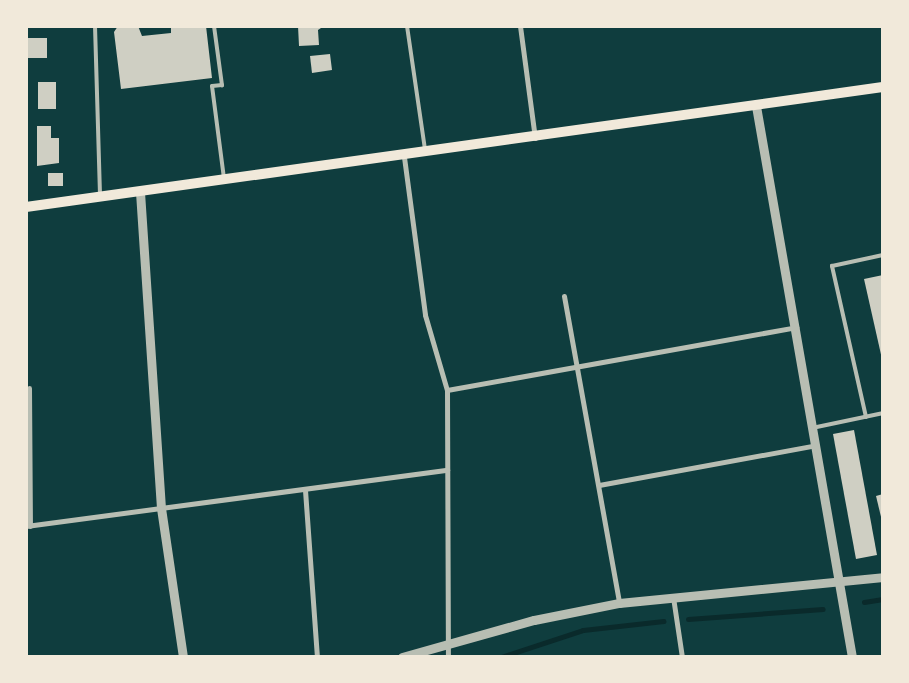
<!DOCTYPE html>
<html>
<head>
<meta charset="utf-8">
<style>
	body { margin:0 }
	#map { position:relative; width:909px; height:683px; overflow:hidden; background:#0f3d3e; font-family:"Nunito Sans",sans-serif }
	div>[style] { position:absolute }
	.stream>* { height:5px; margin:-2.5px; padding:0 2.5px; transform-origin:2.5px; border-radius:2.5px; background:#0a2a2b }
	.building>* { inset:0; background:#cfcfc3 }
	.service>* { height:4px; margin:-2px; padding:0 2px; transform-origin:2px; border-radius:2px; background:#b8beb3 }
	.minor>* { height:5px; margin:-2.5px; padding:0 2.5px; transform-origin:2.5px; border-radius:2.5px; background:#b8beb3 }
	.tertiary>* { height:9px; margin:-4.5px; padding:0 4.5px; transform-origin:4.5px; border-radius:4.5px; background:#b8beb3 }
	.secondary>* { height:10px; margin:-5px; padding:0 5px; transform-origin:5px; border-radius:5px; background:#f1e9da }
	span { translate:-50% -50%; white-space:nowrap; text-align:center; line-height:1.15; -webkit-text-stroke:4px #f1e9da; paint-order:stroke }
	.frame { position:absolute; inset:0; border:28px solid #f1e9da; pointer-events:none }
</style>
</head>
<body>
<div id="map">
	<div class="stream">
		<i style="left:864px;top:602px;width:19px;rotate:-9deg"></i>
		<i style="left:688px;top:619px;width:135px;rotate:-4.2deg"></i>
		<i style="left:501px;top:657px;width:86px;rotate:-18.2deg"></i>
		<i style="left:583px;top:630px;width:81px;rotate:-6.4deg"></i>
	</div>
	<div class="building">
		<i style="clip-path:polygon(118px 26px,138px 26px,142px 36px,171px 33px,171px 26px,206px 26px,212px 78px,121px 89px,114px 32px)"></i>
		<i style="clip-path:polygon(298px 26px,324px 26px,318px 30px,319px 45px,299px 46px)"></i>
		<i style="clip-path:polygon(26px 38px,47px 38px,47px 58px,26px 58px)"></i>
		<i style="clip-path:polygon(330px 54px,332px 70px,312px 73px,310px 56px)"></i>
		<i style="clip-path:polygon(38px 82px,56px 82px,56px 109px,38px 109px)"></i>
		<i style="clip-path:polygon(37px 126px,51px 126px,51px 138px,59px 138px,59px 163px,37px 166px)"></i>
		<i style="clip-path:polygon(48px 173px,63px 173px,63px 186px,48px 186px)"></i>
		<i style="clip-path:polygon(883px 275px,883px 359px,882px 359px,864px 279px)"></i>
		<i style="clip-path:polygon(854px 430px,877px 555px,856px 559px,833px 434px)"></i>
		<i style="clip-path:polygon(883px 494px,883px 521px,882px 521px,876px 496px)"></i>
	</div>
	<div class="service">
		<i style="left:95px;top:26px;width:170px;rotate:88.3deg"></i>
		<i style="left:214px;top:26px;width:60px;rotate:82.3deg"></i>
		<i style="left:222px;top:85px;width:10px;rotate:174deg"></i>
		<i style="left:212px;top:86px;width:93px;rotate:82.6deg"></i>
		<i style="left:407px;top:26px;width:124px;rotate:81.7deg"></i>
		<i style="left:866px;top:417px;width:155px;rotate:-102.7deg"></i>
		<i style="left:832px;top:266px;width:52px;rotate:-12.2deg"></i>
		<i style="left:812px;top:428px;width:73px;rotate:-11.9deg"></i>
	</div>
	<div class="minor">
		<i style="left:520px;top:26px;width:113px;rotate:82.4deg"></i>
		<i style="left:404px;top:157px;width:159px;rotate:82.4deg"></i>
		<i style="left:425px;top:315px;width:78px;rotate:73.7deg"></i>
		<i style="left:447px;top:390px;width:267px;rotate:89.8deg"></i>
		<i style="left:564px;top:296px;width:312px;rotate:79.8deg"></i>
		<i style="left:29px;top:388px;width:138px;rotate:89.6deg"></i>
		<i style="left:447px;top:390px;width:355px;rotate:-10.2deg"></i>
		<i style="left:599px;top:485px;width:221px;rotate:-10.4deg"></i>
		<i style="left:305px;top:490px;width:167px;rotate:85.9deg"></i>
		<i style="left:26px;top:526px;width:425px;rotate:-7.6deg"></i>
		<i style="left:673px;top:597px;width:61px;rotate:81.5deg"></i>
	</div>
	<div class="tertiary">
		<i style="left:756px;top:106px;width:559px;rotate:80.12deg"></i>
		<i style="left:140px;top:192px;width:317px;rotate:86.2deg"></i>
		<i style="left:161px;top:508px;width:151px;rotate:81.6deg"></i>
		<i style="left:402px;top:657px;width:137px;rotate:-15.7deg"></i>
		<i style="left:534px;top:620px;width:87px;rotate:-11.3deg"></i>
		<i style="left:619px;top:603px;width:265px;rotate:-5.6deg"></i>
	</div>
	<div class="secondary">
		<i style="left:26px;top:207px;width:865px;rotate:-7.97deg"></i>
	</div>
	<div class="frame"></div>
</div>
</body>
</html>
